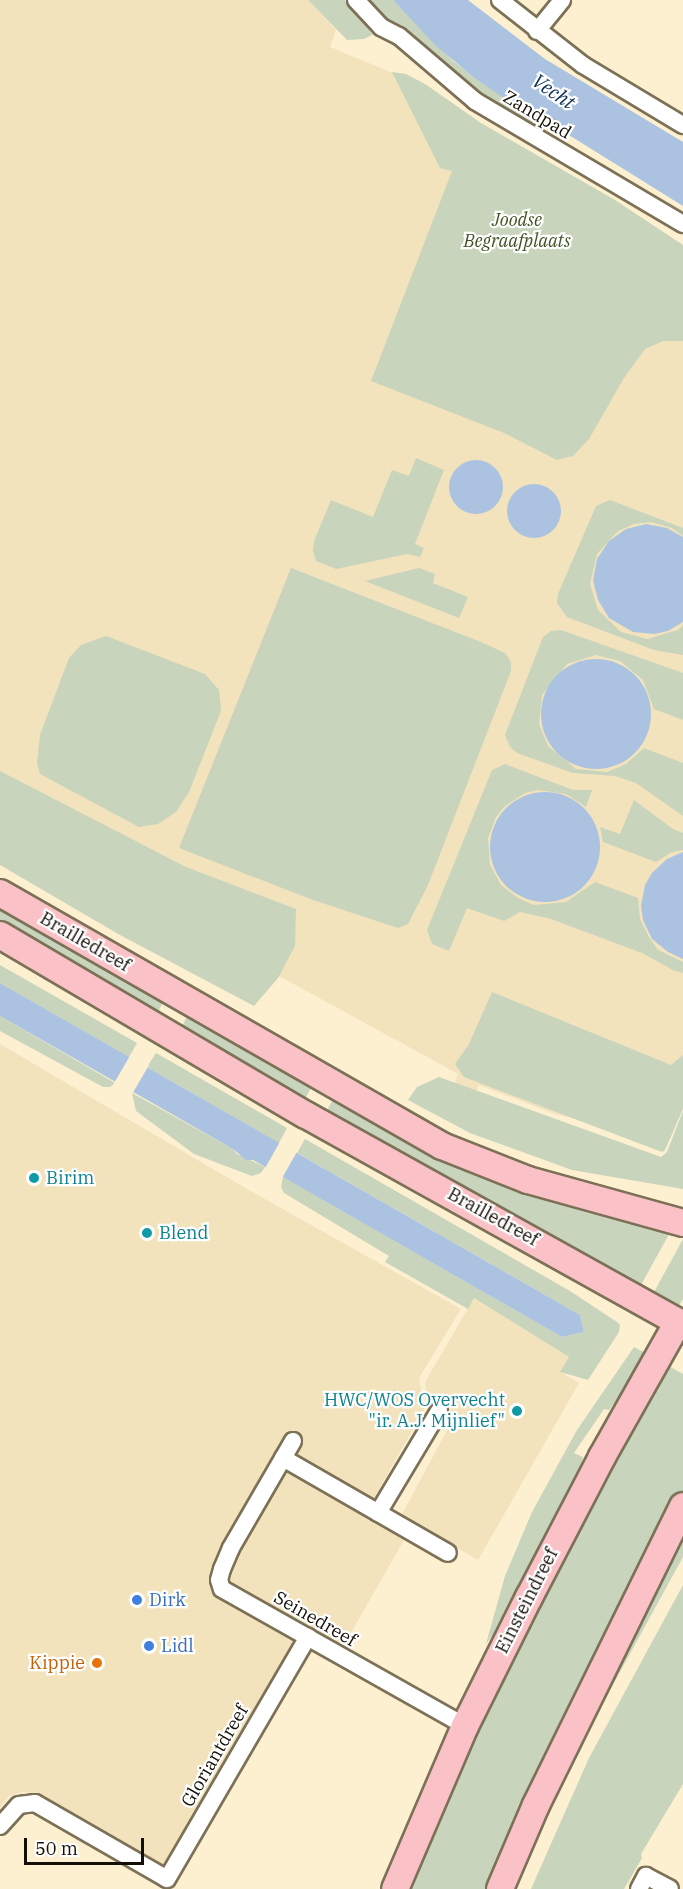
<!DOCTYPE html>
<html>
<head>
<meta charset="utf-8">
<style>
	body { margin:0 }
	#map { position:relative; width:683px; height:1889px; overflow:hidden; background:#fcf0d1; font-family:"IBM Plex Serif",serif }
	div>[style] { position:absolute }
	.built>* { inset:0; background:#f2e3bd }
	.green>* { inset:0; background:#c8d4bc }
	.water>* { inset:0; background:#abc3e0 }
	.round { border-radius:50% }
	.pier>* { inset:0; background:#fcf0d1 }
	.roads { filter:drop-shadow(2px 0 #7c7156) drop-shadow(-2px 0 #7c7156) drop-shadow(0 2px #7c7156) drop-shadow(0 -2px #7c7156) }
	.street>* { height:16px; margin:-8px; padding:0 8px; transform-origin:8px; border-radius:8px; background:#fff }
	.primary>* { height:26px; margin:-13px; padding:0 13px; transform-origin:13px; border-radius:13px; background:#fac1c7 }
	.dots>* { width:16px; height:16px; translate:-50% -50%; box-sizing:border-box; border:3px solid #fff; border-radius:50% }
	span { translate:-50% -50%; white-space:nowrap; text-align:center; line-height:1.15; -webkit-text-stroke:4.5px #fff; paint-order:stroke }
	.street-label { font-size:18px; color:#130f05 }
	.park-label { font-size:18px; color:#3d5321; font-style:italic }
	.culture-label { font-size:18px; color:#0d838f }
	.left { translate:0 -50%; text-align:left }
	.right { translate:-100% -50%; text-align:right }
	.shop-label { font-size:18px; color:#366cbe }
	.food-label { font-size:18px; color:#c56008 }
	.water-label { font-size:20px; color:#0c3156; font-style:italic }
	.scale { position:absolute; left:24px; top:1838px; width:120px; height:27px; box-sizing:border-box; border:3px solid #130f05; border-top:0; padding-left:8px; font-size:18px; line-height:21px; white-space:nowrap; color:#130f05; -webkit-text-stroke:4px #fff; paint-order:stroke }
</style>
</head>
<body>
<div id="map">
	<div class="built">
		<i style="clip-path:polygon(0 0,308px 0,336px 30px,330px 47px,393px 73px,417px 99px,683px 308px,683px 1099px,601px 1125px,552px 1113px,479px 1085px,475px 1097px,453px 1089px,458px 1074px,0 823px)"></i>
		<i style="clip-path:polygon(0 1044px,254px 1193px,461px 1309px,419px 1378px,424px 1410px,363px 1517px,404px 1540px,336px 1659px,305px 1642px,166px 1876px,35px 1793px,23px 1792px,9px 1796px,0 1808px)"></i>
		<i style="clip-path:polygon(474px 1298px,569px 1357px,561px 1372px,579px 1383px,478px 1560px,401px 1516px,453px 1419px,428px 1404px,425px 1382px)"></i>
	</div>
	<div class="green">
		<i style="clip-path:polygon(308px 0,345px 0,369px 28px,372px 35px,364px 39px,347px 40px)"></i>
		<i style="clip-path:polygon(364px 0,393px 0,453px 61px,505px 99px,540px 117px,533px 130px,477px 95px,423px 50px,414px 34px,404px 30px,395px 32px)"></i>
		<i style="clip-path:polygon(392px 72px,406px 74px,425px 84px,481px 123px,615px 200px,683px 245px,683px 341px,663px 341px,645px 349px,624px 378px,589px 439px,573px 456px,557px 460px,504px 433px,371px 381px,452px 171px,440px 168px)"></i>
		<i style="clip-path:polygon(416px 458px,444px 470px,415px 544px,424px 548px,420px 557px,407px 554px,336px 569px,316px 561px,313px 551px,314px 541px,331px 500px,373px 517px,392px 470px,409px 476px)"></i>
		<i style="clip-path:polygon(610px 500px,683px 528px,683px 536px,672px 528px,651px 522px,634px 524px,618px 531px,597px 554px,590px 584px,598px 610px,621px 632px,647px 639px,678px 630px,683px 625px,683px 655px,654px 650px,567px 617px,557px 603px,558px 594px,596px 506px)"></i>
		<i style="clip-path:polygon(291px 568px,481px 642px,505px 653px,511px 662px,511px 671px,428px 885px,408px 924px,398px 928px,313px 900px,179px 848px)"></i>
		<i style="clip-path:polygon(419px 568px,435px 574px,433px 583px,468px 597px,459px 618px,365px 581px)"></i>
		<i style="clip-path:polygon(561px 630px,683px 673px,683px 720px,654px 709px,643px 680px,620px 661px,596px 655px,567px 664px,542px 695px,539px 724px,548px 746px,576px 769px,607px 772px,626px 764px,644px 748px,683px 763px,683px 816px,636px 783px,615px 776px,573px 773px,517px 753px,510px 747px,505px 735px,543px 637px,551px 631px)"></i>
		<i style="clip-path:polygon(106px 636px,205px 674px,219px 690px,221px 711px,189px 792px,176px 812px,158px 824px,139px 827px,40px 774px,37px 763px,40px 735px,69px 658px,81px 645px)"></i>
		<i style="clip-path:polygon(505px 764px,573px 790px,592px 790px,586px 807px,566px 794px,538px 790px,525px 793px,504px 807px,496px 817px,488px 838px,490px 865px,501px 885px,518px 898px,534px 905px,566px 902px,595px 882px,638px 898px,640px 919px,649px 937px,658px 950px,683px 962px,683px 973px,673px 970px,642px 953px,551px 919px,520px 912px,504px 921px,467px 908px,449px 951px,432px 944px,427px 930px,492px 770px)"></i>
		<i style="clip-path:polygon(0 771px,186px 867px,296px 909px,295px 946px,278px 978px,254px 1006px,120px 935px,0 865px)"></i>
		<i style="clip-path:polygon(634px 800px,673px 829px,683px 833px,683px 850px,672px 852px,656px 862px,603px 842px,600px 827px,620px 834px)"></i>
		<i style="clip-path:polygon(0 904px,164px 1000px,157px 1014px,0 924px)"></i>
		<i style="clip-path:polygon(0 965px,137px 1043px,129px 1057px,0 983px)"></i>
		<i style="clip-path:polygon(492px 992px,671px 1065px,683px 1055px,683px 1109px,665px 1150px,662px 1152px,464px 1077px,455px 1064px,469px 1044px)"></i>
		<i style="clip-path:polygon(189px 1013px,313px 1084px,305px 1099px,180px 1030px)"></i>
		<i style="clip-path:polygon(0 1016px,115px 1083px,110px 1087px,103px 1087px,0 1031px)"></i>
		<i style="clip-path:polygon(156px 1053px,287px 1128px,279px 1143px,147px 1067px)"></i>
		<i style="clip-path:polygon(439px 1077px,661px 1157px,667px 1152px,683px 1111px,683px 1189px,572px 1170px,470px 1133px,408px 1100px,417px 1087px)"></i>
		<i style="clip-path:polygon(132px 1093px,233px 1149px,237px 1154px,265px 1167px,261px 1173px,252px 1176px,194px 1154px,136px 1111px)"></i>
		<i style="clip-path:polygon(334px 1097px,457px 1166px,514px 1189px,673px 1227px,641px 1285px,324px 1117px)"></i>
		<i style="clip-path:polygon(305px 1139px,570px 1291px,617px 1322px,620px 1325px,619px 1332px,588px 1380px,560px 1372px,569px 1357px,474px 1298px,468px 1309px,385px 1262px,389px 1256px,284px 1193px,281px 1187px,283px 1177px,562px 1337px,584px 1332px,580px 1315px,297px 1153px)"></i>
		<i style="clip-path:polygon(683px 1239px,683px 1299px,677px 1308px,653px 1294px)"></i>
		<i style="clip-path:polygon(634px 1347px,649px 1355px,646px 1362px,609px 1410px,604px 1409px,574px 1453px,583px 1457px,573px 1496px,518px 1599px,486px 1644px,505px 1576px,532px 1512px,577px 1430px)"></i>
		<i style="clip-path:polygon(663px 1363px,683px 1374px,683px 1494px,490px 1889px,403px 1889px,494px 1683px)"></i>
		<i style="clip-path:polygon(683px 1539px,683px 1557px,581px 1743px,612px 1678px)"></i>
		<i style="clip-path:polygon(683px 1585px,683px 1784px,641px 1854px,642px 1858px,624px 1889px,531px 1889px,589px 1758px)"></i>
	</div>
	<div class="water">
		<i style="clip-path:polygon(393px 0,468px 0,545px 59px,683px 142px,683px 206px,540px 117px,505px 99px,476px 79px,436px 46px)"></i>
		<i class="round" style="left:449px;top:460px;width:54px;height:54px"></i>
		<i class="round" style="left:507px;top:484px;width:54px;height:54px"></i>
		<i style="clip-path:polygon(646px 524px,667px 528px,683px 537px,683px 622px,668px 631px,654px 634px,633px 632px,609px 618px,598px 600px,593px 580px,597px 559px,609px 541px,626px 529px)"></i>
		<i class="round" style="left:541px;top:659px;width:110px;height:110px"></i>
		<i class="round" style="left:490px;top:792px;width:110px;height:110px"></i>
		<i style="clip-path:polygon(683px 852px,683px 959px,668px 952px,652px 939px,643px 920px,641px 906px,645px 885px,652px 873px,667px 859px)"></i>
		<i style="clip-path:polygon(0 983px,580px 1315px,584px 1332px,562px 1337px,253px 1160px,246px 1160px,233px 1149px,0 1016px)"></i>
	</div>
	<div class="pier">
		<i style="clip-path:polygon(131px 1054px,149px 1065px,131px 1096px,113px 1085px)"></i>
		<i style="clip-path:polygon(281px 1140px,298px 1150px,281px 1180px,264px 1170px)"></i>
	</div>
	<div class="roads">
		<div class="street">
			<i style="left:356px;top:0;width:37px;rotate:47deg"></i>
			<i style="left:381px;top:27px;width:20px;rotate:27deg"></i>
			<i style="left:399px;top:36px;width:100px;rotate:40.5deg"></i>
			<i style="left:475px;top:101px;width:242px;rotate:30.6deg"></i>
			<i style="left:500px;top:0;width:105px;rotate:38.1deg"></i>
			<i style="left:583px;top:65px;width:117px;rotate:31deg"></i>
			<i style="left:537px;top:31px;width:40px;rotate:-51deg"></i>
			<i style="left:293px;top:1441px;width:124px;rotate:120.1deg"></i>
			<i style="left:231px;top:1548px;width:23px;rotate:113deg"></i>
			<i style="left:222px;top:1569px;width:11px;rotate:105deg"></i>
			<i style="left:219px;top:1580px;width:9px;rotate:72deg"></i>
			<i style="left:222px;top:1589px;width:279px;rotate:29.4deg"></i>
			<i style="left:283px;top:1458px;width:190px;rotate:29.9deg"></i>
			<i style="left:378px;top:1513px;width:119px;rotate:-59.1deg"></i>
			<i style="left:0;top:1826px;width:28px;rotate:-48deg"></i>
			<i style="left:19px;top:1805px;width:16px;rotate:-7deg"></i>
			<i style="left:35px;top:1803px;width:152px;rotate:29.9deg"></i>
			<i style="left:167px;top:1879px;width:280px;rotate:-59.8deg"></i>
			<i style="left:639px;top:1889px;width:15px;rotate:-62deg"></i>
			<i style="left:646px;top:1876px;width:27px;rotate:28deg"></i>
		</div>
		<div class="primary">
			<i style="left:0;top:893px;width:509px;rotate:29.79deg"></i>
			<i style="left:442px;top:1146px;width:92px;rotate:21.6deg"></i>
			<i style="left:528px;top:1180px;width:161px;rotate:15.5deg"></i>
			<i style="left:0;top:935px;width:355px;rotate:30.5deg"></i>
			<i style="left:306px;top:1115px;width:426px;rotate:29.1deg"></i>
			<i style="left:678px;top:1322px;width:155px;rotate:119.4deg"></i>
			<i style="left:602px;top:1457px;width:158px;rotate:117.5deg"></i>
			<i style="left:529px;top:1597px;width:144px;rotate:116.4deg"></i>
			<i style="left:465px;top:1726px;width:177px;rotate:113.2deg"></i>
			<i style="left:500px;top:1889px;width:91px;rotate:-66.8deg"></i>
			<i style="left:536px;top:1805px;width:333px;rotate:-63.8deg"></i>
		</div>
	</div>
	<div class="dots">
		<i style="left:34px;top:1178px;background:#0f9aa8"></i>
		<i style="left:147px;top:1233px;background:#0f9aa8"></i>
		<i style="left:517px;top:1411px;background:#0f9aa8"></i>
		<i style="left:137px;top:1600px;background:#3f7fe0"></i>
		<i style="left:149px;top:1646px;background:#3f7fe0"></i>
		<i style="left:97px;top:1663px;background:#e8710a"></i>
	</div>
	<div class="street-label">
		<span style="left:537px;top:115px;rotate:31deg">Zandpad</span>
		<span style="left:85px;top:942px;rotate:30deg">Brailledreef</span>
		<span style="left:493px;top:1217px;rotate:29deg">Brailledreef</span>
		<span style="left:527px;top:1601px;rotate:-63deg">Einsteindreef</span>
		<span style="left:315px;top:1619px;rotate:30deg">Seinedreef</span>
		<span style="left:215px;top:1756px;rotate:-60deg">Gloriantdreef</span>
	</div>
	<div class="park-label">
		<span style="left:517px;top:231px">Joodse<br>Begraafplaats</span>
	</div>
	<div class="culture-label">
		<span class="left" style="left:46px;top:1178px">Birim</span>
		<span class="left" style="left:159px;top:1233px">Blend</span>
		<span class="right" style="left:505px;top:1411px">HWC/WOS Overvecht<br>"ir. A.J. Mijnlief"</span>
	</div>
	<div class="shop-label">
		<span class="left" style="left:149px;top:1600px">Dirk</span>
		<span class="left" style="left:161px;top:1646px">Lidl</span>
	</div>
	<div class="food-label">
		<span class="right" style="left:85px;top:1663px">Kippie</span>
	</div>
	<div class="water-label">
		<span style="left:554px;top:91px;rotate:34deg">Vecht</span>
	</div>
	<div class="scale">50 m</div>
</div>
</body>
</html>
